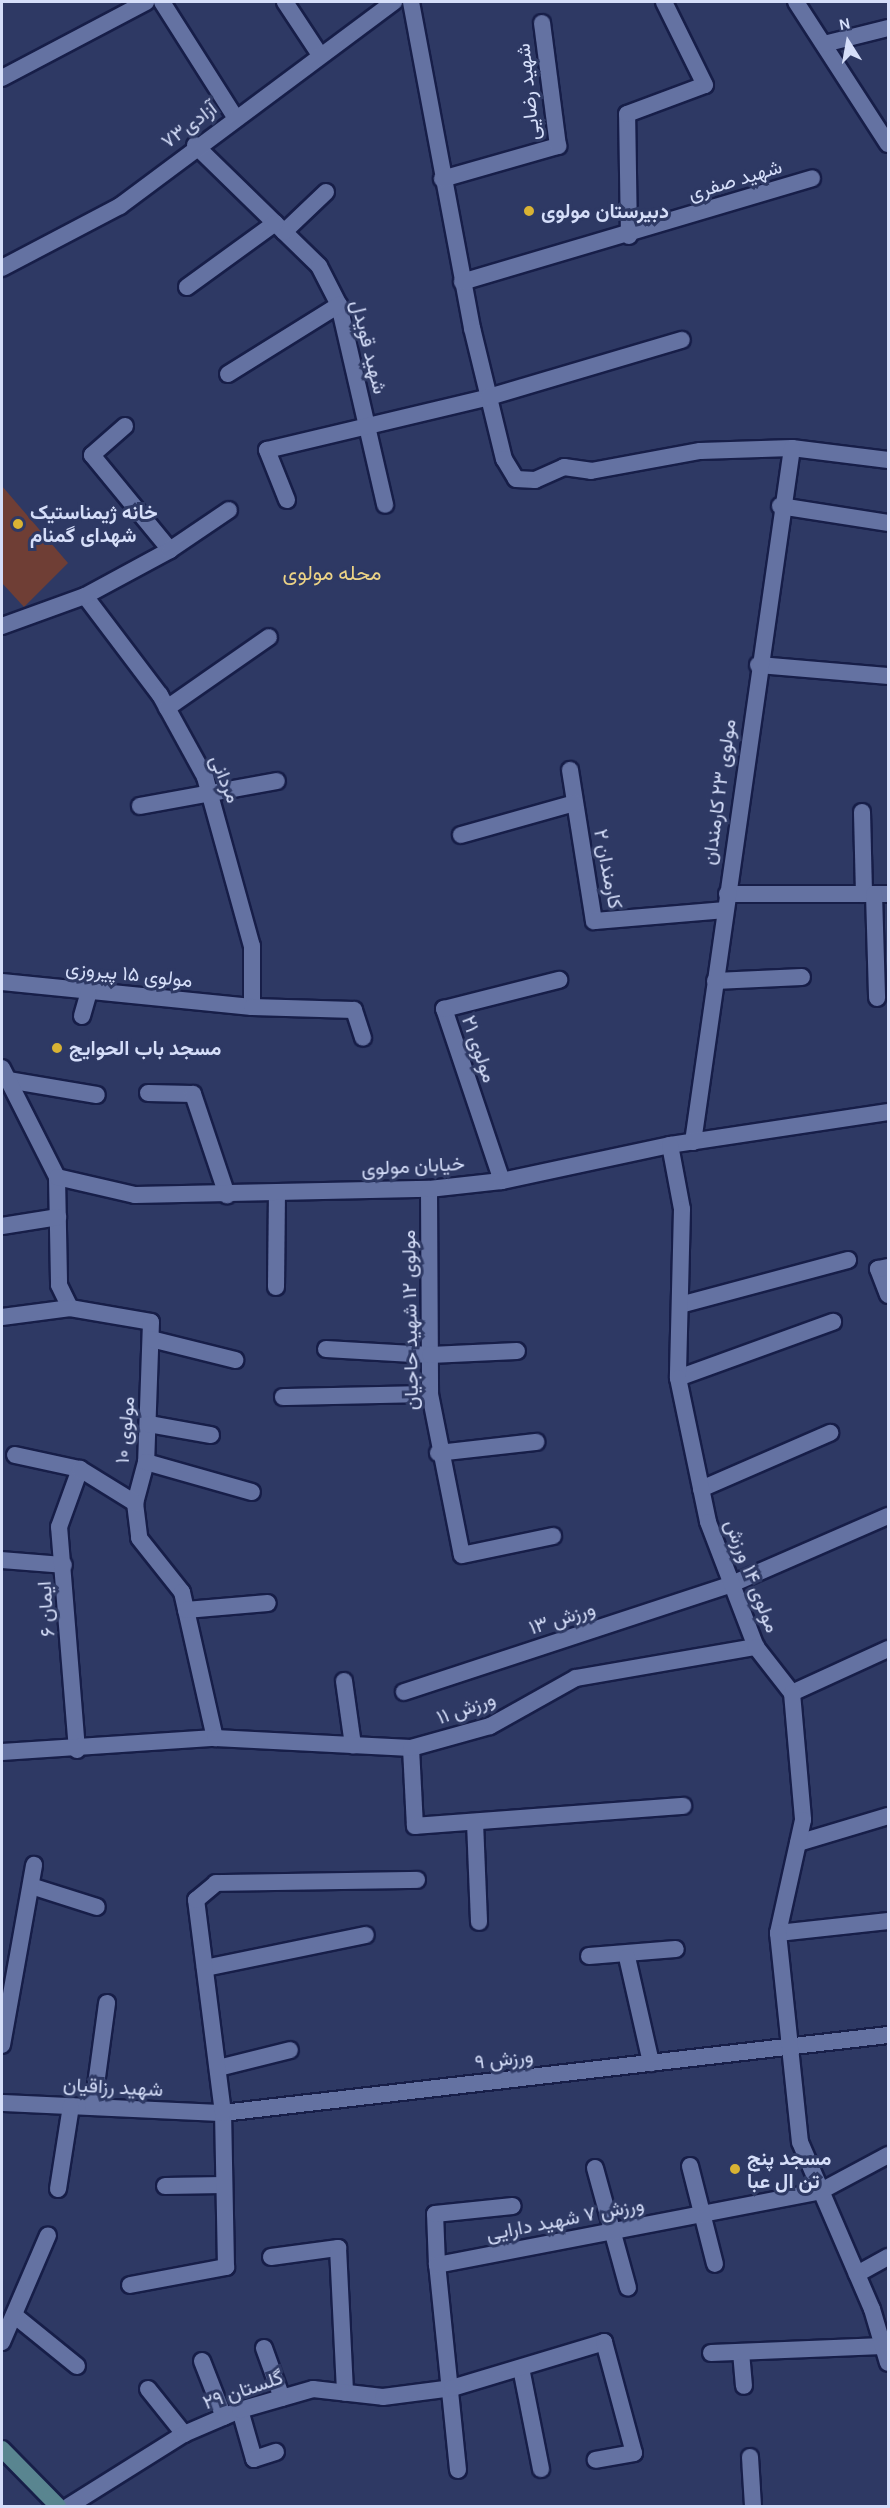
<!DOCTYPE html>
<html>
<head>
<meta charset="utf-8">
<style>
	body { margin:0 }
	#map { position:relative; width:890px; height:2508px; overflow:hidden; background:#2e3964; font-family:Karla,Vazirmatn,sans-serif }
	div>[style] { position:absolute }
	.green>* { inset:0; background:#6f3e35 }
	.roads { filter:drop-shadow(2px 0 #171e48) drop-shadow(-2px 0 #171e48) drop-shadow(0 2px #171e48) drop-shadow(0 -2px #171e48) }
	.minor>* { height:16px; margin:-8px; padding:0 8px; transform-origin:8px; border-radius:8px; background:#6472a2 }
	.tertiary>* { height:16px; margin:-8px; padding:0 8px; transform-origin:8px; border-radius:8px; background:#6472a2 }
	.secondary>* { height:16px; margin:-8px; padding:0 8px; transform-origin:8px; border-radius:8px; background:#598590 }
	.dots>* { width:16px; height:16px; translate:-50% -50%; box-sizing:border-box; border:3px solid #2e3964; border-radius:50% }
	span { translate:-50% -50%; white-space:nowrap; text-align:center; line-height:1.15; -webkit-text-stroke:6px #2e3964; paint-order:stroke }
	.street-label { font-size:20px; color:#d5def9 }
	.poi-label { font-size:20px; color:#d5def9; font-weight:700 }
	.left { translate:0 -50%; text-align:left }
	.neighbourhood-label { font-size:21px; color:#ecd386 }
	.frame { position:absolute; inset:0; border:3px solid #d5def9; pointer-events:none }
	.north { position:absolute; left:818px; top:12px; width:60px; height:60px; -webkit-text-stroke:4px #2e3964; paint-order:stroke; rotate:349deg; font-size:16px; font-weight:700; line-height:24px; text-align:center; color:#d5def9 }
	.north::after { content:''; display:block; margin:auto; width:21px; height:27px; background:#d5def9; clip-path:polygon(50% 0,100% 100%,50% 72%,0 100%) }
</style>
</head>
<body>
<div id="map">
	<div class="green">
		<i style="clip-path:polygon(2px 486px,68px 563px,24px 607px,2px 583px)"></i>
	</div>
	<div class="roads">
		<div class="minor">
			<i style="left:162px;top:2px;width:136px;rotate:57.6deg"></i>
			<i style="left:285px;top:2px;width:64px;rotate:56.6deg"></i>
			<i style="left:411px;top:2px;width:332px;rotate:79.4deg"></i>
			<i style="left:472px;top:328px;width:135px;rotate:76.3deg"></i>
			<i style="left:504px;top:459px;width:23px;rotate:59deg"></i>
			<i style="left:516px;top:479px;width:19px;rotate:3deg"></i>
			<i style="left:535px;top:480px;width:32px;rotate:-24deg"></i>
			<i style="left:564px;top:467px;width:27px;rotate:8deg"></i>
			<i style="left:591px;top:471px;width:111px;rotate:-10.4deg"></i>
			<i style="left:700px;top:451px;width:92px;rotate:-1.9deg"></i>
			<i style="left:792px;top:448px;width:97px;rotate:7.1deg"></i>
			<i style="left:796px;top:2px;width:169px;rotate:57.1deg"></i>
			<i style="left:824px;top:44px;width:66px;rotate:-14deg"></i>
			<i style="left:2px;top:78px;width:163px;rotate:-27.8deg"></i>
			<i style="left:195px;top:145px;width:173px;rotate:44.3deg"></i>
			<i style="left:319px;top:266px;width:44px;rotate:62.9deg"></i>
			<i style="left:339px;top:305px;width:205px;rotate:77deg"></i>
			<i style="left:442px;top:179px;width:121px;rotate:-15.9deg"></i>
			<i style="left:558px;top:146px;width:124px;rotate:-97.4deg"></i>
			<i style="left:284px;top:232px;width:58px;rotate:-43.6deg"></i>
			<i style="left:629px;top:236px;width:122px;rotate:-90.9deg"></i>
			<i style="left:627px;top:114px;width:83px;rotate:-20.4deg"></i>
			<i style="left:705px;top:85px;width:93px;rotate:-116.3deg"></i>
			<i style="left:2px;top:268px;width:133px;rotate:-27.7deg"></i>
			<i style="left:120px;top:206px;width:342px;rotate:-36.7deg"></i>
			<i style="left:462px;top:282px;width:365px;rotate:-16.5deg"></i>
			<i style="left:187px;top:287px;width:109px;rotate:-36deg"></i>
			<i style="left:228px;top:374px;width:131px;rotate:-31.9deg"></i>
			<i style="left:125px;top:426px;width:44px;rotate:138.7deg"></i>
			<i style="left:92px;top:455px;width:123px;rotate:50.6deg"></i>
			<i style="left:287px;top:500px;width:54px;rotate:-111.8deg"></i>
			<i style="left:267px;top:450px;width:228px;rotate:-13.4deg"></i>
			<i style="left:489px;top:397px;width:201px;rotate:-16.5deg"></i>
			<i style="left:780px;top:506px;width:109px;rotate:8.9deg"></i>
			<i style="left:85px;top:596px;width:124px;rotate:52.9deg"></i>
			<i style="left:160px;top:695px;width:94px;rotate:61.2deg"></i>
			<i style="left:205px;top:777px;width:175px;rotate:74.5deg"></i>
			<i style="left:252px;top:946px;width:61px;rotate:90deg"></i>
			<i style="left:2px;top:626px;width:88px;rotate:-19.9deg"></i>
			<i style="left:85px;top:596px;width:97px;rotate:-28.4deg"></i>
			<i style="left:170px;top:550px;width:71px;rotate:-34.1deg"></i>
			<i style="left:758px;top:665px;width:130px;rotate:4.8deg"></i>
			<i style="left:167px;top:708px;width:124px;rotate:-34.8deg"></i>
			<i style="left:570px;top:770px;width:153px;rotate:81deg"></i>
			<i style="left:594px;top:921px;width:130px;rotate:-4.8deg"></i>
			<i style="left:140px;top:806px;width:139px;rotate:-10.3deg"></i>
			<i style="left:862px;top:812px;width:82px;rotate:88.6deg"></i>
			<i style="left:461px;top:835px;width:118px;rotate:-15.7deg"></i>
			<i style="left:727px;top:894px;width:161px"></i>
			<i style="left:874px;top:894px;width:104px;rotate:88.3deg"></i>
			<i style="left:715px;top:981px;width:87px;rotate:-2.6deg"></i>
			<i style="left:2px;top:982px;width:251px;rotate:5.7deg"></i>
			<i style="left:252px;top:1007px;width:102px;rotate:1.7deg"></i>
			<i style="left:354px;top:1010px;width:29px;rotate:72deg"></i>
			<i style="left:82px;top:1016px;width:26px;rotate:-74deg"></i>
			<i style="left:8px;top:1080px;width:90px;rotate:9.6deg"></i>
			<i style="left:148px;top:1093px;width:45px;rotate:1.3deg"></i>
			<i style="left:193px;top:1094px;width:107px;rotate:71.4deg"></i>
			<i style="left:693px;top:1142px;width:701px;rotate:-81.88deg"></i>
			<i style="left:57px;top:1177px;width:108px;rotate:88.9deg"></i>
			<i style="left:59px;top:1285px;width:25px;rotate:64deg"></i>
			<i style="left:70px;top:1308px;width:82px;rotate:9.8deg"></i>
			<i style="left:151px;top:1322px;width:140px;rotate:92deg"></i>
			<i style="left:146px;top:1462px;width:42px;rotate:105deg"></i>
			<i style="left:135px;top:1503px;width:35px;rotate:83deg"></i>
			<i style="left:139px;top:1538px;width:69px;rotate:51.5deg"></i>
			<i style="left:182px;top:1592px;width:150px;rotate:77.3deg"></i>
			<i style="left:502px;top:1181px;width:182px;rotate:-108.6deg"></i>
			<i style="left:444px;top:1009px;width:119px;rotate:-14.2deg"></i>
			<i style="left:429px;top:1189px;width:205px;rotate:89.7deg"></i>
			<i style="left:430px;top:1394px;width:164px;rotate:78.8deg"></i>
			<i style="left:462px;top:1555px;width:93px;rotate:-11.8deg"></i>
			<i style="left:2px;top:1226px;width:57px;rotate:-9.1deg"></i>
			<i style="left:276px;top:1287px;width:94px;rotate:-89.4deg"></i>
			<i style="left:888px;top:1295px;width:28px;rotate:-111deg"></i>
			<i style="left:878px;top:1269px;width:10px;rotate:-11deg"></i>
			<i style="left:680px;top:1305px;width:174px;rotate:-15deg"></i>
			<i style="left:2px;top:1317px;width:69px;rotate:-7.5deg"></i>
			<i style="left:151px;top:1339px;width:87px;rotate:14deg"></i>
			<i style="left:326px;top:1349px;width:104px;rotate:3.3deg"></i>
			<i style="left:430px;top:1355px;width:87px;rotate:-2.6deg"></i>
			<i style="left:678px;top:1378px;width:165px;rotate:-19.9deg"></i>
			<i style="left:283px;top:1397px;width:147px;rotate:-1.2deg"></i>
			<i style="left:149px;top:1424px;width:63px;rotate:10.1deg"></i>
			<i style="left:438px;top:1453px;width:99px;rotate:-6.4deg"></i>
			<i style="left:15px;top:1455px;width:66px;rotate:12.2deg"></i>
			<i style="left:146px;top:1462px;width:110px;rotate:15.8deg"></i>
			<i style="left:701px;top:1489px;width:141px;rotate:-23.5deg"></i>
			<i style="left:2px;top:1560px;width:62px;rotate:4.6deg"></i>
			<i style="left:186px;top:1610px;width:82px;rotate:-4.9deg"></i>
			<i style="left:344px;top:1681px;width:65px;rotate:82deg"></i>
			<i style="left:404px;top:1692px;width:345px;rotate:-18.2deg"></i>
			<i style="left:732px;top:1584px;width:170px;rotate:-23.6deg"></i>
			<i style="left:792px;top:1693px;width:106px;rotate:-24.6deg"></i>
			<i style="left:411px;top:1748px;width:78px;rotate:87.1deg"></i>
			<i style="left:415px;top:1826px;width:269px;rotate:-4.3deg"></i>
			<i style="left:77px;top:1750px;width:224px;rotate:-94.6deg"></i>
			<i style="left:59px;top:1527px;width:62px;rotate:-70.1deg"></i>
			<i style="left:80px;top:1469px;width:65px;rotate:31.7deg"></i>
			<i style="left:2px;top:1752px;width:213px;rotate:-3.8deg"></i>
			<i style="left:215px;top:1738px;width:196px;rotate:2.9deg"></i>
			<i style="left:411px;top:1748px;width:82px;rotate:-15.6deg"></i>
			<i style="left:490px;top:1726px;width:98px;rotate:-29.2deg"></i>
			<i style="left:576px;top:1678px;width:183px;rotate:-9.8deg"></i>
			<i style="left:475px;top:1822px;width:100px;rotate:87.7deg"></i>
			<i style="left:798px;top:1843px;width:94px;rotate:-16.7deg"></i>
			<i style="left:31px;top:1886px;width:69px;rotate:17.7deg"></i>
			<i style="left:778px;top:1933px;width:111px;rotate:-6.2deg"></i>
			<i style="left:589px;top:1956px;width:87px;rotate:-4.6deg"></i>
			<i style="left:627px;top:1957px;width:109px;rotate:77.2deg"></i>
			<i style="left:205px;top:1968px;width:164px;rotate:-11.6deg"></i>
			<i style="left:2px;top:2045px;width:183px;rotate:-79.9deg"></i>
			<i style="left:218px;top:2068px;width:74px;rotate:-14deg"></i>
			<i style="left:2px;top:2103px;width:221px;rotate:2.6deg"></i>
			<i style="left:223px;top:2113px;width:670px;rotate:-6.69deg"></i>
			<i style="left:93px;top:2107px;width:105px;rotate:-82.3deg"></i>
			<i style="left:690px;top:2166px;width:101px;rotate:75.7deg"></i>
			<i style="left:595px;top:2168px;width:124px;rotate:74.6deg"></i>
			<i style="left:165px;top:2186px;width:58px;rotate:-1deg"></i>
			<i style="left:58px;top:2189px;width:84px;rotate:-81.1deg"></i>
			<i style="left:271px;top:2257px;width:68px;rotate:-7.7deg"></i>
			<i style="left:338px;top:2248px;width:145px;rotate:87.2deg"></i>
			<i style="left:437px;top:2265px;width:51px;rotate:-92.2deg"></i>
			<i style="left:435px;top:2214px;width:78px;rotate:-5.9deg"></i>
			<i style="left:857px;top:2274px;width:35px;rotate:-29deg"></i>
			<i style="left:130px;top:2285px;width:98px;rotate:-10.6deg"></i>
			<i style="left:226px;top:2267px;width:154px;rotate:-91.1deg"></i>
			<i style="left:223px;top:2113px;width:215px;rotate:-97.2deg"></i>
			<i style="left:196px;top:1900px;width:26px;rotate:-40deg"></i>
			<i style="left:216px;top:1883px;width:201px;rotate:-0.9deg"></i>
			<i style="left:14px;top:2315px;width:81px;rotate:39deg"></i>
			<i style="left:2px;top:2342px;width:116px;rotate:-66.7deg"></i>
			<i style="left:264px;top:2348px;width:53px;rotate:70.2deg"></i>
			<i style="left:741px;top:2352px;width:34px;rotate:85deg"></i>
			<i style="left:711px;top:2353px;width:172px;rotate:-2.3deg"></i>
			<i style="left:202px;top:2361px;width:60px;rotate:68.6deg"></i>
			<i style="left:521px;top:2368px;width:103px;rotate:78.8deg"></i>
			<i style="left:148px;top:2389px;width:58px;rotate:51.3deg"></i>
			<i style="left:240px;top:2410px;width:51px;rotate:74.1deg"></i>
			<i style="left:254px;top:2459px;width:23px;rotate:-18deg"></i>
			<i style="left:750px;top:2457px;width:49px;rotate:86.5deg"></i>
			<i style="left:458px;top:2470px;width:206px;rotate:-95.8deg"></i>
			<i style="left:437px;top:2265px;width:391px;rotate:-10.9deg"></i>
			<i style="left:821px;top:2191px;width:76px;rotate:-28.2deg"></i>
			<i style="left:69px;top:2506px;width:136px;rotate:-32.1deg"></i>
			<i style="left:184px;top:2434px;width:61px;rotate:-23.2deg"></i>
			<i style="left:240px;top:2410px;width:76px;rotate:-16deg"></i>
			<i style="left:313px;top:2389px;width:70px;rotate:6.5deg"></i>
			<i style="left:383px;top:2397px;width:70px;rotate:-7.4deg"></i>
			<i style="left:452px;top:2388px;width:159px;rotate:-16.8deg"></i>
			<i style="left:604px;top:2342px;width:115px;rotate:74.9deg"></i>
			<i style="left:634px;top:2453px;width:39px;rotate:170deg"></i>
		</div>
		<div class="tertiary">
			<i style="left:2px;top:1068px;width:122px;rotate:63.2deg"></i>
			<i style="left:57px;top:1177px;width:80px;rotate:13deg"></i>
			<i style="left:135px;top:1195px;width:294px;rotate:-1.2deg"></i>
			<i style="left:429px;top:1189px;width:73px;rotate:-6.3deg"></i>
			<i style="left:502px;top:1181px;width:172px;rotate:-12.1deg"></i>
			<i style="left:670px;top:1145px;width:220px;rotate:-8.6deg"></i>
			<i style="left:670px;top:1145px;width:65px;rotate:79.4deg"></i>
			<i style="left:682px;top:1209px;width:169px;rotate:91.4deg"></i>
			<i style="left:678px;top:1378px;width:147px;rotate:78.2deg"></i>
			<i style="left:708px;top:1522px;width:134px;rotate:69deg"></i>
			<i style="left:756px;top:1647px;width:58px;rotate:52deg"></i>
			<i style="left:792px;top:1693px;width:127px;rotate:85deg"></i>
			<i style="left:803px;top:1820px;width:116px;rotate:102.5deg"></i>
			<i style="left:778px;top:1933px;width:210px;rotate:84deg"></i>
			<i style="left:800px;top:2142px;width:182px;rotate:66.7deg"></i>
			<i style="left:872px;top:2309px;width:56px;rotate:73.5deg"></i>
		</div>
		<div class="secondary">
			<i style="left:2px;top:2449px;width:80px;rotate:45.5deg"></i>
		</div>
	</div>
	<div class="dots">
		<i style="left:529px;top:211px;background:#d9b334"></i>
		<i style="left:18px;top:524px;background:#d9b334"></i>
		<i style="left:57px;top:1048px;background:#d9b334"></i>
		<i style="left:735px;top:2169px;background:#d9b334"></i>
	</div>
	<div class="street-label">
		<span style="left:528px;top:92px;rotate:-96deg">شهید رضایی</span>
		<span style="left:189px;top:125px;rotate:-37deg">آزادی۷۳</span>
		<span style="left:735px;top:180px;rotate:-17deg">شهید صفری</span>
		<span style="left:369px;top:347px;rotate:76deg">شهید قویدل</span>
		<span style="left:225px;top:779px;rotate:68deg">مردانی</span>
		<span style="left:719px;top:792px;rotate:-82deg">مولوی ۲۳ کارمندان</span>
		<span style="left:608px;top:869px;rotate:79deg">کارمندان ۲</span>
		<span style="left:129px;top:974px;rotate:6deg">مولوی ۱۵ پیروزی</span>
		<span style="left:479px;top:1049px;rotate:71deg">مولوی ۲۱</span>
		<span style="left:413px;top:1166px;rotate:-3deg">خیابان مولوی</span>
		<span style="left:410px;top:1320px;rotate:-91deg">مولوی ۱۲ شهید حاجیان</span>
		<span style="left:125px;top:1430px;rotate:-85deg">مولوی ۱۰</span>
		<span style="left:752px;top:1576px;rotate:69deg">مولوی ۱۴ ورزش</span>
		<span style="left:46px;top:1609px;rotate:-94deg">ایمان ۶</span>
		<span style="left:562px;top:1618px;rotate:-18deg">ورزش ۱۳</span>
		<span style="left:466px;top:1708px;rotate:-20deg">ورزش ۱۱</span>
		<span style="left:504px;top:2059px;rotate:-7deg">ورزش ۹</span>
		<span style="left:113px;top:2087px;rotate:3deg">شهید رزاقیان</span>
		<span style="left:565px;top:2219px;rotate:-11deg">ورزش ۷ شهید دارایی</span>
		<span style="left:243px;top:2390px;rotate:-19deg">گلستان ۲۹</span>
	</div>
	<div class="poi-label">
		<span class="left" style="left:541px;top:211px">دبیرستان مولوی</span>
		<span class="left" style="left:30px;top:524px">خانه ژیمناستیک<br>شهدای گمنام</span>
		<span class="left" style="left:69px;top:1048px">مسجد باب الحوایج</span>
		<span class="left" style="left:747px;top:2170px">مسجد پنج<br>تن ال عبا</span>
	</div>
	<div class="neighbourhood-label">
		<span style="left:332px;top:573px">محله مولوی</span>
	</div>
	<div class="frame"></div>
	<div class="north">N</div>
</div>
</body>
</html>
